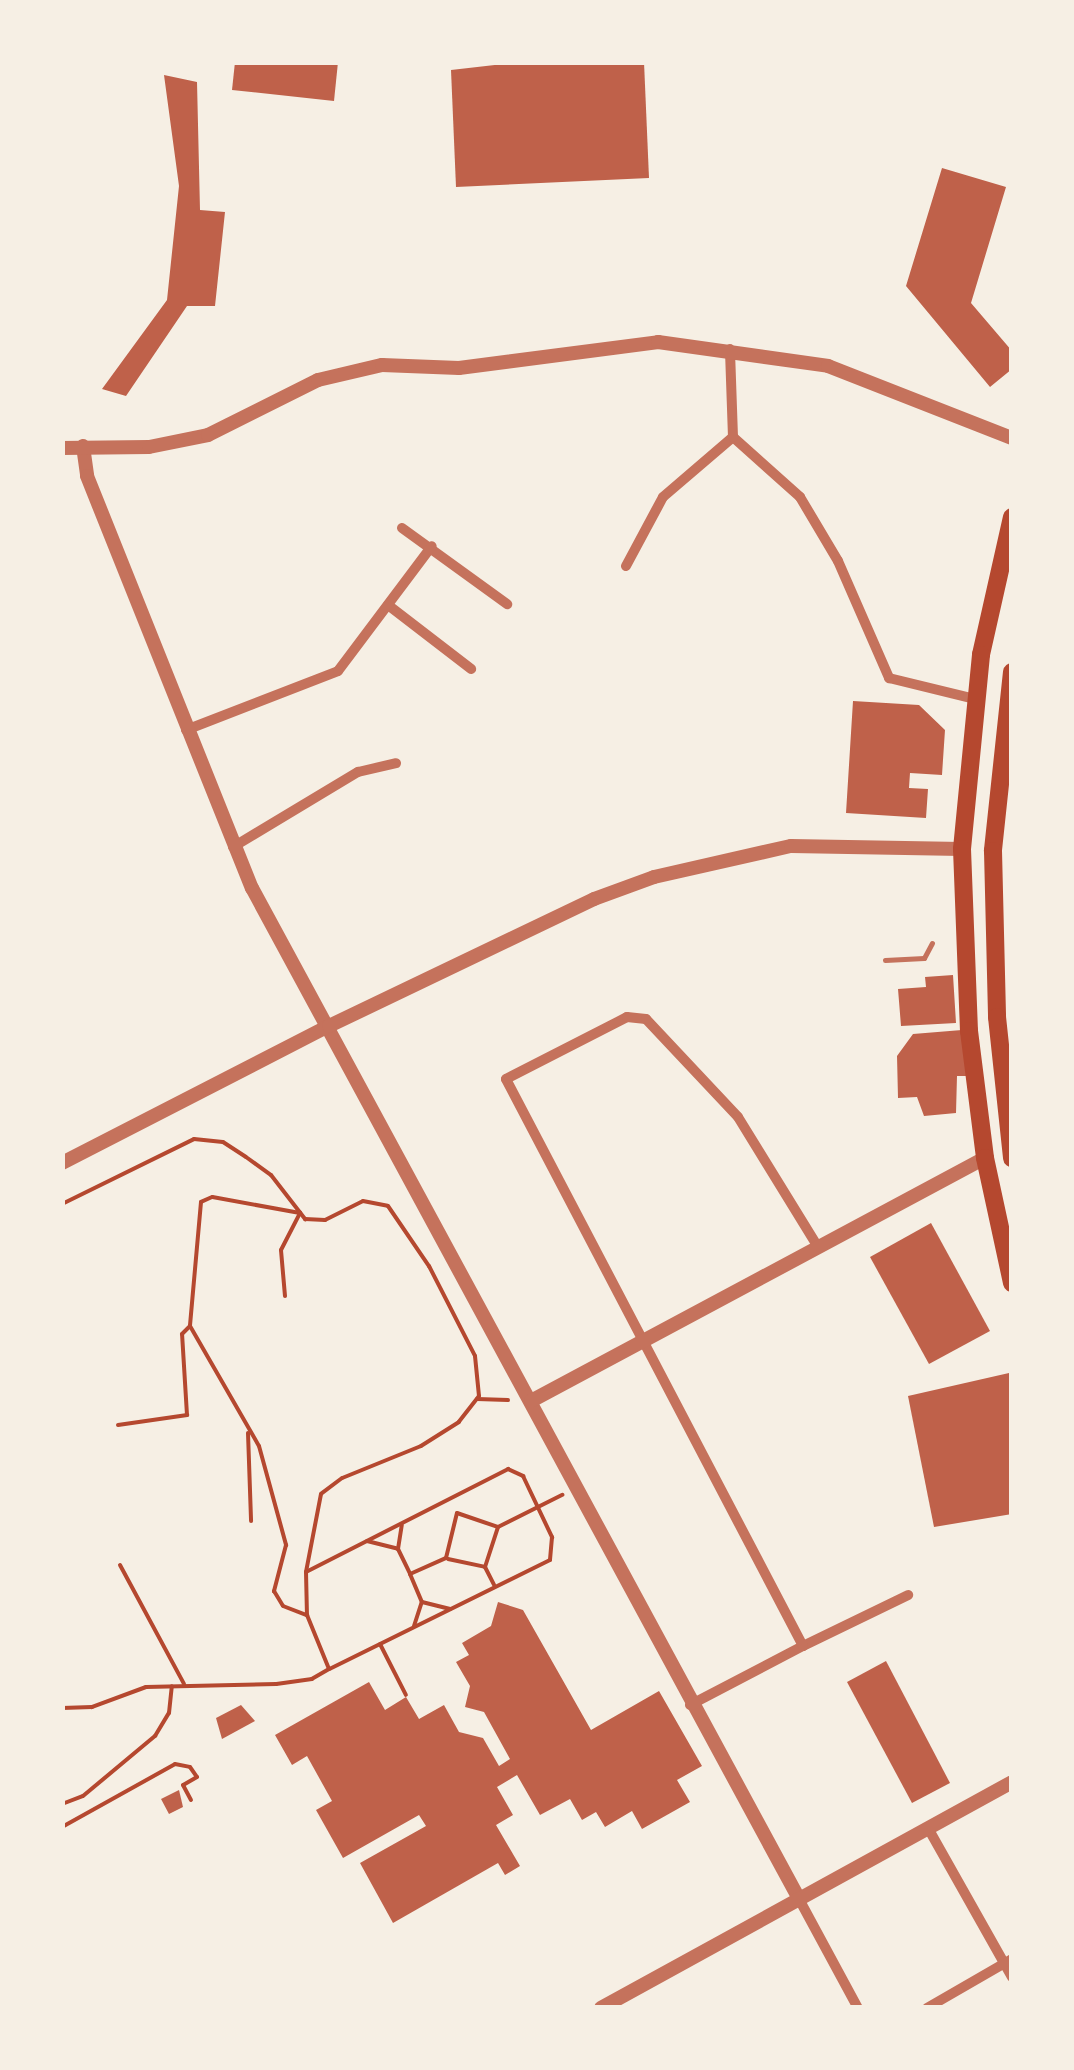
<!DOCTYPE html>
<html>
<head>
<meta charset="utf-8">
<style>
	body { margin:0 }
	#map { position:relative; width:1074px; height:2070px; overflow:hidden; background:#f6efe4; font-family:"Source Sans 3",sans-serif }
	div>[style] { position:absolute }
	.building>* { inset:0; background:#bf614a }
	.path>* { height:4px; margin:-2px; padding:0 2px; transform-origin:2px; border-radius:2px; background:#b5482f }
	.service>* { height:5px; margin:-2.5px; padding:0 2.5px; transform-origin:2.5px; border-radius:2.5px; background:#c5725c }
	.minor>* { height:10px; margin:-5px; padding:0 5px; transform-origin:5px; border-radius:5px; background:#c5725c }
	.tertiary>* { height:14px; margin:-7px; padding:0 7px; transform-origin:7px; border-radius:7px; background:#c5725c }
	.primary>* { height:18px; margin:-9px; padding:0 9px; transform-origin:9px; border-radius:9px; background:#b5482f }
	span { translate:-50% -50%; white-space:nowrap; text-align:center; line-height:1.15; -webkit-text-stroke:8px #f6efe4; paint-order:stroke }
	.frame { position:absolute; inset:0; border:65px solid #f6efe4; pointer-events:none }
</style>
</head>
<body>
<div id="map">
	<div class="building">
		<i style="clip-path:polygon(235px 62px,338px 62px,334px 101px,232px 90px)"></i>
		<i style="clip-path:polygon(521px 62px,644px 62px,649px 178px,456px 187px,451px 70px)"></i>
		<i style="clip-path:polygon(164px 75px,197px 82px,200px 210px,225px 212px,215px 306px,187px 306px,126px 396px,102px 389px,167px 300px,179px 186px)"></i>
		<i style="clip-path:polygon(942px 168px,1006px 187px,971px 303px,1012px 351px,1012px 369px,990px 387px,906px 286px)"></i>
		<i style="clip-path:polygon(853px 701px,919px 705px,945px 730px,942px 775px,910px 773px,909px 788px,928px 789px,926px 818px,846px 813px)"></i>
		<i style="clip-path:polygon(953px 975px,956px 1023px,901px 1026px,898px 989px,926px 987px,925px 977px)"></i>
		<i style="clip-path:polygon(962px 1030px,967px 1076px,957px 1076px,956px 1113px,924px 1116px,917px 1097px,898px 1098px,897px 1056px,913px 1034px)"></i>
		<i style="clip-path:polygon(931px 1223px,990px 1331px,929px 1364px,870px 1257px)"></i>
		<i style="clip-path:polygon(1009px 1373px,1012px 1514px,934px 1527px,908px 1396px)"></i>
		<i style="clip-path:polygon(498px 1602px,523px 1610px,591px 1730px,659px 1691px,702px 1766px,677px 1780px,690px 1802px,642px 1829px,632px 1811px,605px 1827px,596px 1812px,582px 1820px,570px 1799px,540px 1815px,517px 1775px,497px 1787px,513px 1815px,496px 1825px,520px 1866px,505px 1875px,498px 1863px,393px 1923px,360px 1863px,426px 1826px,419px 1815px,343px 1858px,316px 1810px,332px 1801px,307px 1756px,292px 1765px,275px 1735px,369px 1682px,385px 1710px,406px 1697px,419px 1719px,444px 1705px,459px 1732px,483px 1738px,499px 1766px,510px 1759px,484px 1712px,465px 1707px,470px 1686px,456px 1662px,469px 1655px,462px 1643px,491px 1626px)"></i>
		<i style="clip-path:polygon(886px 1661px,950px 1783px,912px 1803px,847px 1682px)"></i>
		<i style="clip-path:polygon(241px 1705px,255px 1721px,222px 1739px,216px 1718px)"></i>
		<i style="clip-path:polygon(179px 1790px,183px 1807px,169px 1814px,161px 1799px)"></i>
	</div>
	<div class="path">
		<i style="left:62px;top:1204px;width:147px;rotate:-26.2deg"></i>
		<i style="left:194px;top:1139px;width:29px;rotate:6deg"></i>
		<i style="left:223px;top:1142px;width:27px;rotate:33deg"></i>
		<i style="left:246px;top:1157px;width:31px;rotate:36deg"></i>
		<i style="left:271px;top:1175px;width:56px;rotate:52.3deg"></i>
		<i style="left:305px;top:1219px;width:20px;rotate:3deg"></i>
		<i style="left:325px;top:1220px;width:42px;rotate:-26.6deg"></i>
		<i style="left:363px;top:1201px;width:25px;rotate:11deg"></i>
		<i style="left:388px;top:1206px;width:73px;rotate:55.7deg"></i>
		<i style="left:429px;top:1266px;width:101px;rotate:62.9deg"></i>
		<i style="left:475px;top:1356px;width:40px;rotate:84.3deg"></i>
		<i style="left:479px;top:1396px;width:33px;rotate:128deg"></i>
		<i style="left:459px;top:1422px;width:45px;rotate:147.7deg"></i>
		<i style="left:421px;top:1446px;width:85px;rotate:157.9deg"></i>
		<i style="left:342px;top:1478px;width:26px;rotate:143deg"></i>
		<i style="left:321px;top:1494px;width:79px;rotate:100.9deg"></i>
		<i style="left:306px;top:1572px;width:43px;rotate:88.7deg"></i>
		<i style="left:307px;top:1615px;width:58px;rotate:67.8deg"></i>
		<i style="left:329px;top:1669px;width:20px;rotate:150deg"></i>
		<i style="left:312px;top:1679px;width:36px;rotate:172deg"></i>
		<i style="left:276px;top:1684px;width:130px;rotate:178.7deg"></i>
		<i style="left:146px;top:1687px;width:58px;rotate:159.7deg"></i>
		<i style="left:92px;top:1707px;width:30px;rotate:178deg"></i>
		<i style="left:285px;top:1296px;width:46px;rotate:-95deg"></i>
		<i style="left:281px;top:1250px;width:42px;rotate:-62.8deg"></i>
		<i style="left:300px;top:1213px;width:89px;rotate:-169.7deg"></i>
		<i style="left:212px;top:1197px;width:12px;rotate:156deg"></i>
		<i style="left:201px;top:1202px;width:124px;rotate:95.1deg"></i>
		<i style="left:190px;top:1326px;width:138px;rotate:60.1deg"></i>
		<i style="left:259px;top:1446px;width:103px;rotate:74.7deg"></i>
		<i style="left:286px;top:1545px;width:48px;rotate:104.6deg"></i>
		<i style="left:274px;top:1591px;width:17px;rotate:59deg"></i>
		<i style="left:283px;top:1606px;width:26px;rotate:21deg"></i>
		<i style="left:477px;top:1399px;width:31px;rotate:2deg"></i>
		<i style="left:118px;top:1425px;width:70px;rotate:-8.2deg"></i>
		<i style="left:187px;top:1415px;width:81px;rotate:-93.5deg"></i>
		<i style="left:182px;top:1334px;width:11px;rotate:-45deg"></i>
		<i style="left:248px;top:1433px;width:88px;rotate:88deg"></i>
		<i style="left:367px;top:1541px;width:32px;rotate:14deg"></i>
		<i style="left:398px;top:1549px;width:28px;rotate:64deg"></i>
		<i style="left:410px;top:1574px;width:39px;rotate:-24deg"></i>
		<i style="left:446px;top:1558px;width:46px;rotate:-76.3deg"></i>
		<i style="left:457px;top:1513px;width:43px;rotate:18.9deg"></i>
		<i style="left:498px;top:1527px;width:72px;rotate:-26.6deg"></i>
		<i style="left:398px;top:1549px;width:24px;rotate:-81deg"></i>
		<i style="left:448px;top:1559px;width:38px;rotate:12deg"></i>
		<i style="left:485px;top:1567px;width:42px;rotate:-72deg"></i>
		<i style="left:120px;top:1565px;width:135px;rotate:61.7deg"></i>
		<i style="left:485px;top:1567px;width:20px;rotate:63deg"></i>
		<i style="left:306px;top:1572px;width:227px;rotate:-27deg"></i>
		<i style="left:508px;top:1469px;width:17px;rotate:25deg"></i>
		<i style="left:523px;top:1476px;width:68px;rotate:64.6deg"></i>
		<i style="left:552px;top:1537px;width:23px;rotate:95deg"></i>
		<i style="left:550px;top:1560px;width:246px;rotate:153.7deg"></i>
		<i style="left:410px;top:1574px;width:30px;rotate:67deg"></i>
		<i style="left:422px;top:1602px;width:29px;rotate:14deg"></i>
		<i style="left:414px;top:1626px;width:25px;rotate:-72deg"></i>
		<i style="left:380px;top:1644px;width:57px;rotate:63deg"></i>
		<i style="left:62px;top:1804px;width:22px;rotate:-21deg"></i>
		<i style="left:83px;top:1796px;width:94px;rotate:-39.8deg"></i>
		<i style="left:155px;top:1736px;width:27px;rotate:-59deg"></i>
		<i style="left:169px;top:1713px;width:27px;rotate:-84deg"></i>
		<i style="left:62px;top:1827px;width:129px;rotate:-29.1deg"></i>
		<i style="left:175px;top:1764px;width:15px;rotate:11deg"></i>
		<i style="left:190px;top:1767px;width:12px;rotate:55deg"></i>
		<i style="left:197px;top:1777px;width:16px;rotate:150deg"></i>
		<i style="left:183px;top:1785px;width:17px;rotate:62deg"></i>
	</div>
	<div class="service">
		<i style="left:885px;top:960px;width:39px;rotate:-3deg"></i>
		<i style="left:924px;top:958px;width:17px;rotate:-62deg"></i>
	</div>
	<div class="minor">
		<i style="left:733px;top:437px;width:90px;rotate:41.8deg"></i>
		<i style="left:800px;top:497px;width:74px;rotate:59.3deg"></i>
		<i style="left:838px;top:561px;width:128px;rotate:66.4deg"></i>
		<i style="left:889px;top:678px;width:89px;rotate:13.7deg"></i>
		<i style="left:402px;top:528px;width:130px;rotate:35.9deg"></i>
		<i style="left:626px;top:566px;width:78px;rotate:-61.8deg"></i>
		<i style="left:663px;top:497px;width:92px;rotate:-40.6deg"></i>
		<i style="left:733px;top:437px;width:88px;rotate:-92deg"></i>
		<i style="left:388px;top:605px;width:105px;rotate:37.6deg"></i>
		<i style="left:186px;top:730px;width:163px;rotate:-21.2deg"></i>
		<i style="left:338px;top:671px;width:156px;rotate:-53.1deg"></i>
		<i style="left:233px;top:847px;width:146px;rotate:-31deg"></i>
		<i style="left:358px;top:772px;width:39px;rotate:-13deg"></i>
		<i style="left:803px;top:1646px;width:117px;rotate:-25.9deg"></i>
		<i style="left:690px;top:1705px;width:127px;rotate:-27.6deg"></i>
		<i style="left:803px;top:1646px;width:640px;rotate:-117.65deg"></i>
		<i style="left:506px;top:1079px;width:136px;rotate:-27.1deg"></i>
		<i style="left:627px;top:1017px;width:19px;rotate:6deg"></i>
		<i style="left:646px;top:1019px;width:134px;rotate:46.8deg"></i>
		<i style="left:738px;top:1117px;width:149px;rotate:58.4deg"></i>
		<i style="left:928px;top:1828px;width:171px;rotate:60.6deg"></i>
		<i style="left:799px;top:1899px;width:124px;rotate:61.6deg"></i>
		<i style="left:927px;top:2008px;width:98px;rotate:-30deg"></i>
	</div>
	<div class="tertiary">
		<i style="left:83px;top:446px;width:30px;rotate:82deg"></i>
		<i style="left:87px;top:476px;width:444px;rotate:68.2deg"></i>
		<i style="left:252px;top:888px;width:1149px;rotate:61.58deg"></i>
		<i style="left:62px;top:448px;width:87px;rotate:-0.7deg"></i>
		<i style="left:149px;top:447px;width:60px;rotate:-11.5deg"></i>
		<i style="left:208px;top:435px;width:123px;rotate:-26.6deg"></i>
		<i style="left:318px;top:380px;width:66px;rotate:-13.2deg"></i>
		<i style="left:382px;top:365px;width:77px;rotate:2.2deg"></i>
		<i style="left:459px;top:368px;width:201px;rotate:-7.4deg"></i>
		<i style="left:658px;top:342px;width:172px;rotate:8deg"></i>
		<i style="left:828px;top:366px;width:198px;rotate:21.4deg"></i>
		<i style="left:62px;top:1163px;width:300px;rotate:-27.2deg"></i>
		<i style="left:329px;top:1026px;width:294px;rotate:-25.6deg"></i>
		<i style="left:594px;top:899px;width:64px;rotate:-20.1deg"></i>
		<i style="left:654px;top:877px;width:140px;rotate:-12.8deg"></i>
		<i style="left:791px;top:846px;width:171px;rotate:1deg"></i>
		<i style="left:531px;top:1401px;width:515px;rotate:-28.16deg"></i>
		<i style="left:601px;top:2008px;width:469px;rotate:-28.8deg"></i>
	</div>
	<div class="primary">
		<i style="left:1012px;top:517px;width:141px;rotate:102.7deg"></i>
		<i style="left:981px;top:655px;width:195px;rotate:95.6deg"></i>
		<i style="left:962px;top:849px;width:182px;rotate:87.8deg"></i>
		<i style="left:969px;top:1031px;width:128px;rotate:82.8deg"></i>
		<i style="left:985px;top:1158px;width:128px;rotate:77.8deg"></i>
		<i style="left:1012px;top:672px;width:180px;rotate:96.1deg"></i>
		<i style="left:993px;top:851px;width:166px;rotate:88.6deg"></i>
		<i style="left:997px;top:1017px;width:142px;rotate:83.9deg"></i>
	</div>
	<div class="frame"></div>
</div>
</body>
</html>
